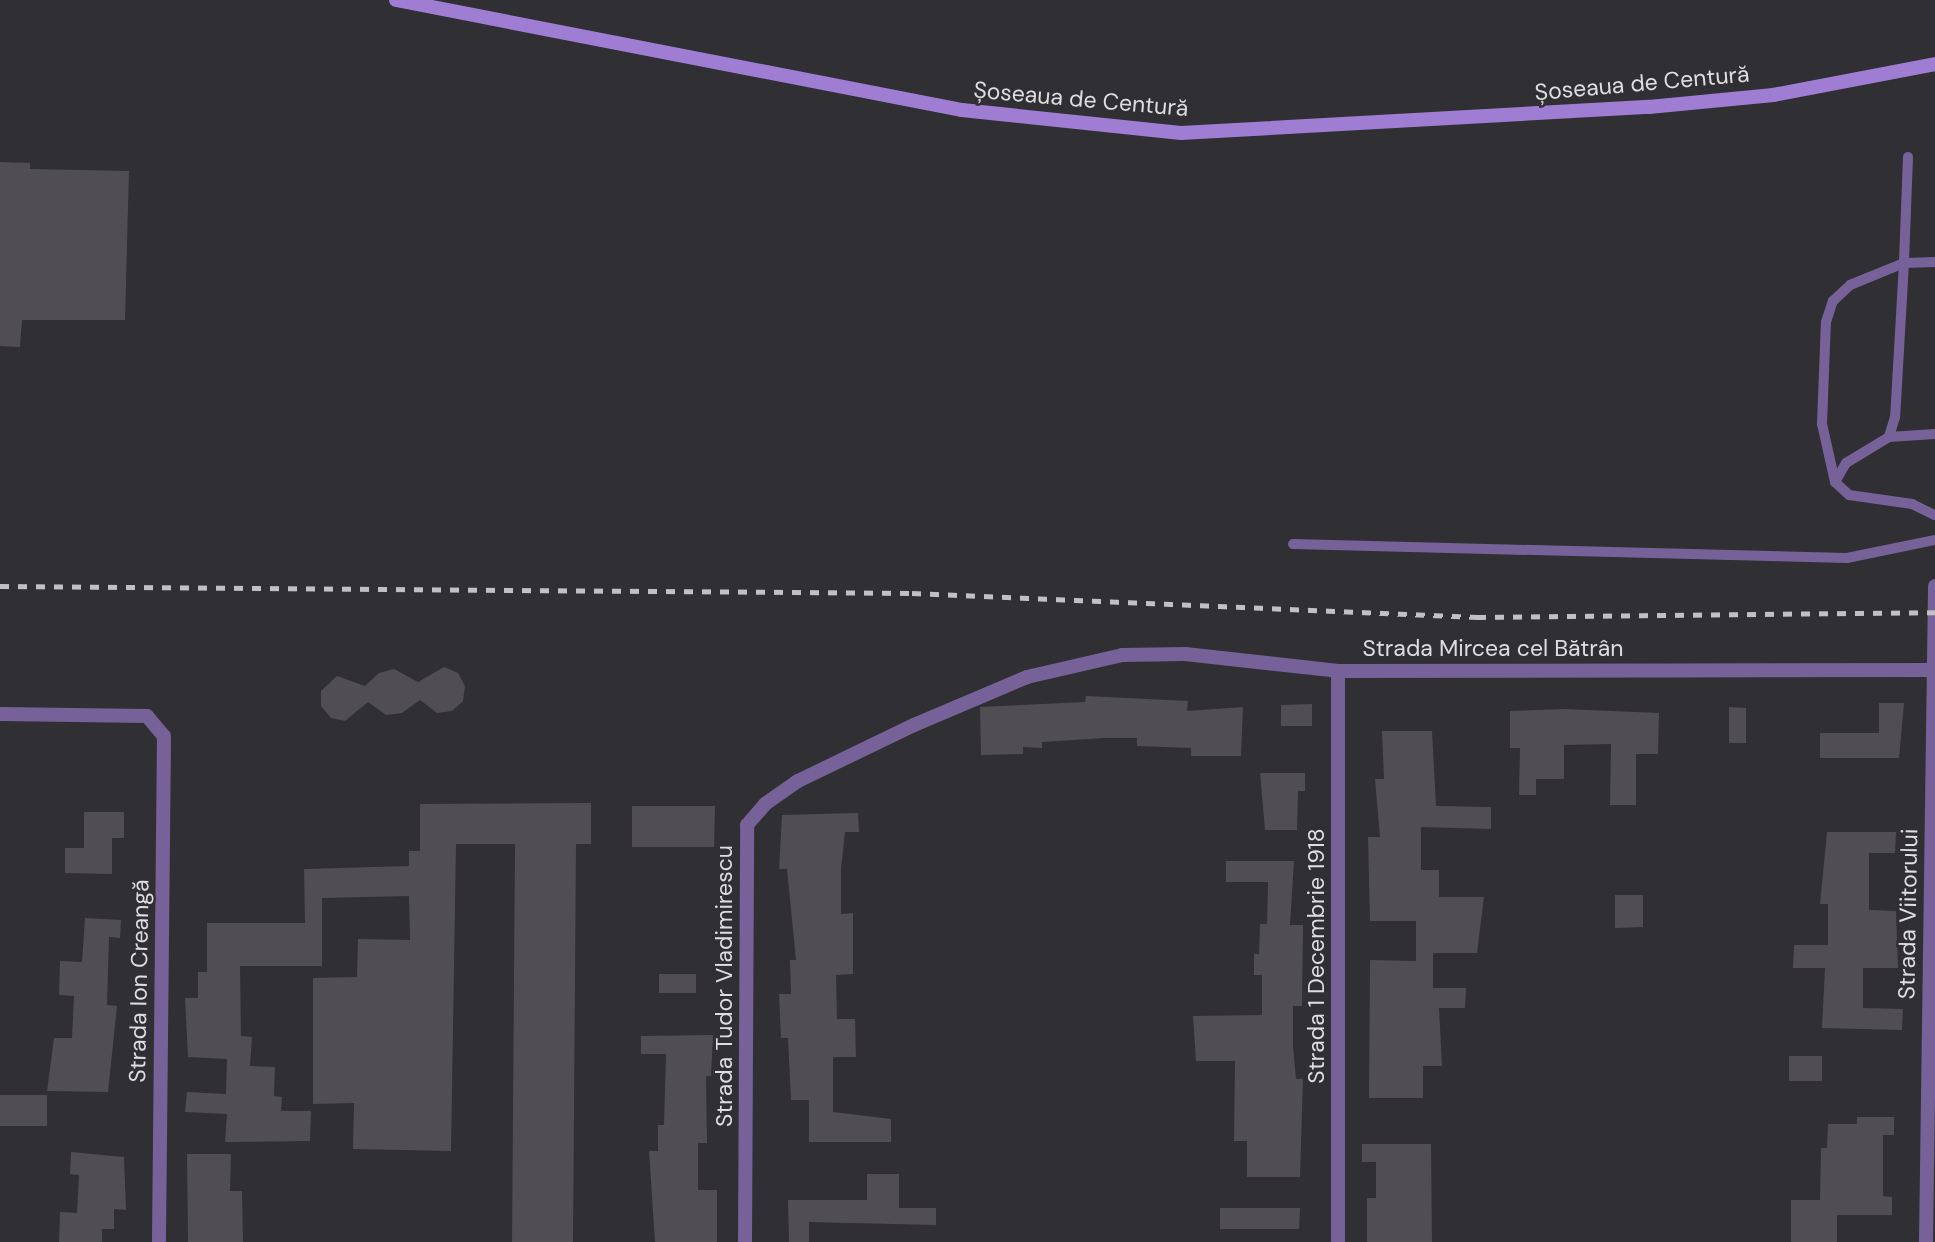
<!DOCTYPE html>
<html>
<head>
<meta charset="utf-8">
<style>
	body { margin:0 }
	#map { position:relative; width:1935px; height:1242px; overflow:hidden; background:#302f33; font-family:"DM Sans",sans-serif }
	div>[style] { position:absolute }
	.building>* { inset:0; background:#504e53 }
	.service>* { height:10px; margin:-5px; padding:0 5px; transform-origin:5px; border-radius:5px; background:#766298 }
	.minor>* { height:14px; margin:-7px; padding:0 7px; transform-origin:7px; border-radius:7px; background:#766298 }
	.secondary>* { height:14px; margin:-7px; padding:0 7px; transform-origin:7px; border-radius:7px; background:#9e7dd3 }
	.rail>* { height:5px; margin-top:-2.5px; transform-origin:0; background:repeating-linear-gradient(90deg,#c1c0c3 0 9px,transparent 0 18px) }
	span { translate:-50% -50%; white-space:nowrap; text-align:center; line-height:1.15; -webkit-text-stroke:5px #302f33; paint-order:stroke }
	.street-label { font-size:23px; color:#dedde0 }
</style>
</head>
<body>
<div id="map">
	<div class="building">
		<i style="clip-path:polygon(0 162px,30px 163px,30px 169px,129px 171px,125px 320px,22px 320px,20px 347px,0 346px)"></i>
		<i style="clip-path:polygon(444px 667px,458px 673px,465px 686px,463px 701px,452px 711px,437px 713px,420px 700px,402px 713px,386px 715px,368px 702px,345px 721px,331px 718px,321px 706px,321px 691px,337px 676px,365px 686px,379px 673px,394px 669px,418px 682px)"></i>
		<i style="clip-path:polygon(1086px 696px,1188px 701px,1187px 711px,1243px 707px,1241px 756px,1191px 756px,1191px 748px,1137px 746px,1137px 738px,1104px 738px,1042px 742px,1042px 748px,1023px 747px,1023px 754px,981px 755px,980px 707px,1085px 702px)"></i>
		<i style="clip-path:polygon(1879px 703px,1904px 703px,1899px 758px,1820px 758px,1820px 733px,1879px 733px)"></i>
		<i style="clip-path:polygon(1312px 704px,1312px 726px,1281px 726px,1281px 705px)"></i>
		<i style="clip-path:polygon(1729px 707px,1746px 708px,1746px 743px,1729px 743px)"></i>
		<i style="clip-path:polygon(1564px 709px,1659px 713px,1658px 754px,1636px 754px,1636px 805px,1610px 805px,1611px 744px,1564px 745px,1564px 779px,1536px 779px,1536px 795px,1519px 795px,1520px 748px,1510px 748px,1510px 711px)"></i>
		<i style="clip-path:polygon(1382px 731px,1432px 731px,1436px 806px,1491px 807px,1491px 829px,1421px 827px,1421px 870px,1439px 870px,1439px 897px,1484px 897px,1477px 953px,1433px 953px,1433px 988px,1466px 988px,1465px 1008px,1439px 1008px,1442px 1066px,1423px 1066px,1423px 1098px,1369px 1098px,1370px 960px,1416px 961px,1416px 921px,1370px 921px,1368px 837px,1380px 837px,1375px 779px,1384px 779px)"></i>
		<i style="clip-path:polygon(1260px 773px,1305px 773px,1305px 791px,1298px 791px,1297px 830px,1265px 830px)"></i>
		<i style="clip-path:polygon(591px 803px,591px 844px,576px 844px,573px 1242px,512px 1242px,515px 844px,456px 844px,451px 1151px,353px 1149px,354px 1103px,313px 1104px,313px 978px,357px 977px,358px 939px,410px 940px,409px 896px,322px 898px,322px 966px,240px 966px,241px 1036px,252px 1037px,250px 1066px,275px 1067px,274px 1096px,282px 1097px,281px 1111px,311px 1111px,310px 1141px,225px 1142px,227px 1114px,185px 1112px,187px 1092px,226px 1094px,227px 1059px,188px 1057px,185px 998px,198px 998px,198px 972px,207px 972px,207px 923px,305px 923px,304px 869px,409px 866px,409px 851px,420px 851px,420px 804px)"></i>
		<i style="clip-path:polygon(632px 806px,715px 806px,714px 847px,632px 847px)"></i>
		<i style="clip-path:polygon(84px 812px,124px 812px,124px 838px,112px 838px,112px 874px,65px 873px,65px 848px,84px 848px)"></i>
		<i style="clip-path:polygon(858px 813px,859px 832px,845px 832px,841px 869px,841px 914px,853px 913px,853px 974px,836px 975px,837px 1019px,855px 1019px,856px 1057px,833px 1057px,833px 1112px,891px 1119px,891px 1142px,809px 1142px,809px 1100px,791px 1100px,788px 1038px,781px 1038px,779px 994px,791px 994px,790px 960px,796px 960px,787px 869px,779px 869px,782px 815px)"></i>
		<i style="clip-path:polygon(1827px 832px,1896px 832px,1895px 853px,1869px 853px,1869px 910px,1896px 911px,1898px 968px,1863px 968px,1863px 1008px,1903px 1009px,1902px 1030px,1822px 1028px,1825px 968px,1793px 968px,1794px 945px,1828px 945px,1828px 904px,1820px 904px)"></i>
		<i style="clip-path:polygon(1226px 861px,1294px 861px,1290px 925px,1303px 925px,1302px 1006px,1293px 1006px,1293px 1045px,1296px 1079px,1303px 1079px,1300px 1177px,1247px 1177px,1247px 1141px,1234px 1141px,1235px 1061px,1196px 1061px,1193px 1016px,1262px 1015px,1262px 975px,1254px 975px,1254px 954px,1259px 954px,1260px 924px,1267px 924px,1268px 882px,1226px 882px)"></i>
		<i style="clip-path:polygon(1615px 895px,1643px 895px,1643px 927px,1615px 928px)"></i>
		<i style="clip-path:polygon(85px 918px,121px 920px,120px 938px,109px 937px,107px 1005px,117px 1006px,108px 1092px,47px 1091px,54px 1038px,72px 1038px,74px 996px,59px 995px,60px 961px,82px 962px)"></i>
		<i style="clip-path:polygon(659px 974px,696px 974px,696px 993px,659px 993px)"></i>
		<i style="clip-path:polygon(713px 1035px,711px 1076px,706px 1076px,707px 1143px,698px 1143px,698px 1190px,717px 1190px,717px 1242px,655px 1242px,649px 1151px,658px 1151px,658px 1125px,664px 1125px,666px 1054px,641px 1054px,641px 1036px)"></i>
		<i style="clip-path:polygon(1789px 1056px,1822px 1056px,1822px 1081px,1789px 1081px)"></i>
		<i style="clip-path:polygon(0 1095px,47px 1095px,47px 1126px,0 1126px)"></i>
		<i style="clip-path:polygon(1857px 1117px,1894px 1117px,1894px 1135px,1883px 1135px,1883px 1196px,1892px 1197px,1892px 1215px,1837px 1215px,1837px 1242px,1791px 1242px,1791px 1200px,1820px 1200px,1821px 1148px,1827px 1148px,1828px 1124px,1857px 1124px)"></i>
		<i style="clip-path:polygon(1362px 1144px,1431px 1144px,1432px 1242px,1367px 1242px,1367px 1198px,1376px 1198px,1376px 1162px,1362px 1162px)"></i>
		<i style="clip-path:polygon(71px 1152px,124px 1157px,126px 1210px,114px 1209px,114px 1229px,102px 1229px,102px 1242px,59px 1242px,60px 1212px,77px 1213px,79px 1175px,70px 1174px)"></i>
		<i style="clip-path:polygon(187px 1154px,231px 1154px,230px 1191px,242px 1191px,243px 1242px,188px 1242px)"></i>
		<i style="clip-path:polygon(867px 1174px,899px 1174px,899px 1208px,936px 1208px,936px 1225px,809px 1222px,809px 1242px,789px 1242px,788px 1200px,867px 1200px)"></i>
		<i style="clip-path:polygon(1220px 1208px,1300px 1208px,1299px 1229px,1220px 1229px)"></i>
	</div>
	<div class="service">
		<i style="left:1908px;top:157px;width:106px;rotate:92.2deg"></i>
		<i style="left:1904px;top:263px;width:31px;rotate:-2deg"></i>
		<i style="left:1904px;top:263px;width:154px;rotate:93.3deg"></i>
		<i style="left:1895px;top:417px;width:21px;rotate:107deg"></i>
		<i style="left:1889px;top:437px;width:50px;rotate:148.8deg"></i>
		<i style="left:1846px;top:463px;width:22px;rotate:120deg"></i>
		<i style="left:1835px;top:482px;width:59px;rotate:-102.6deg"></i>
		<i style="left:1822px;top:424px;width:102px;rotate:-87.8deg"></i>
		<i style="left:1826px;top:322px;width:22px;rotate:-72deg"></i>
		<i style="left:1833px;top:301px;width:23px;rotate:-43deg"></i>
		<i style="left:1850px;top:285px;width:58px;rotate:-22.2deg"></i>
		<i style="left:1889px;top:437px;width:46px;rotate:-3.7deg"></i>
		<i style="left:1835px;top:482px;width:19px;rotate:43deg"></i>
		<i style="left:1849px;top:495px;width:64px;rotate:8.1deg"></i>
		<i style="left:1912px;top:504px;width:25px;rotate:26deg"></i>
		<i style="left:1293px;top:544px;width:554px;rotate:1.45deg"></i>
		<i style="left:1847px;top:558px;width:90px;rotate:-11.6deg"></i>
	</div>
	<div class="minor">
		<i style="left:0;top:714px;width:147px;rotate:0.8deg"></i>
		<i style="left:147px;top:716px;width:26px;rotate:50deg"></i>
		<i style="left:164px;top:736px;width:506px;rotate:90.57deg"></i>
		<i style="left:745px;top:1242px;width:417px;rotate:-89.7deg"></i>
		<i style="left:747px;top:825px;width:28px;rotate:-49deg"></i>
		<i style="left:765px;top:804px;width:40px;rotate:-34.9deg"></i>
		<i style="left:798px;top:781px;width:129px;rotate:-25.8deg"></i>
		<i style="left:914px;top:725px;width:123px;rotate:-23deg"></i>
		<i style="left:1027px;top:677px;width:98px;rotate:-13deg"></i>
		<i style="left:1122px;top:655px;width:63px;rotate:-0.9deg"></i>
		<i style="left:1185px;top:654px;width:154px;rotate:6.3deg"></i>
		<i style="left:1338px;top:671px;width:597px;rotate:-0.1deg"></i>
		<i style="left:1338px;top:1242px;width:571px;rotate:-90deg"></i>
		<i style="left:1926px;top:1242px;width:656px;rotate:-89.21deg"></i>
	</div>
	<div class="secondary">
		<i style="left:396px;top:0;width:577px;rotate:11deg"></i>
		<i style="left:962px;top:110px;width:220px;rotate:6deg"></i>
		<i style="left:1181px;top:133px;width:469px;rotate:-3.2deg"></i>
		<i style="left:1649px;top:107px;width:125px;rotate:-5.5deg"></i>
		<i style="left:1773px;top:95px;width:165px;rotate:-10.8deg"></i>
	</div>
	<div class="rail">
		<i style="left:0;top:586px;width:912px;rotate:0.44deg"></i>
		<i style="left:912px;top:593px;width:566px;rotate:2.43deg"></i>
		<i style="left:1477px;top:617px;width:458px;rotate:-0.6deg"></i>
	</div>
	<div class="street-label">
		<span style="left:1642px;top:83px;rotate:-5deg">Șoseaua de Centură</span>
		<span style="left:1081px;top:99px;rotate:5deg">Șoseaua de Centură</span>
		<span style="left:1493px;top:648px">Strada Mircea cel Bătrân</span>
		<span style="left:1908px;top:914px;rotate:-89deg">Strada Viitorului</span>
		<span style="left:1316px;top:956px;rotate:-90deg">Strada 1 Decembrie 1918</span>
		<span style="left:139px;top:981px;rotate:-89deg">Strada Ion Creangă</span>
		<span style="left:724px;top:986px;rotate:-90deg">Strada Tudor Vladimirescu</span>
	</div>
</div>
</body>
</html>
